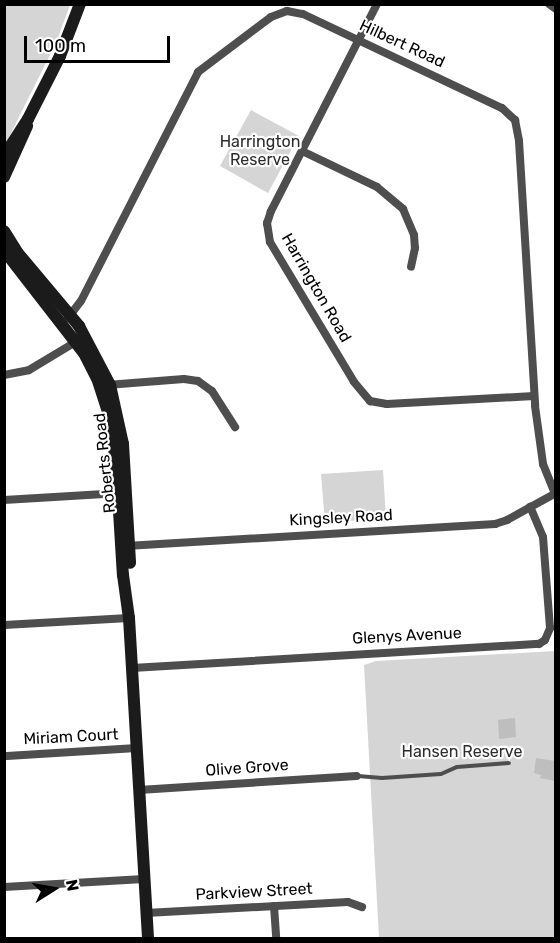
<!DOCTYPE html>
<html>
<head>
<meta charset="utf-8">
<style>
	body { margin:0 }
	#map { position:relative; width:560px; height:943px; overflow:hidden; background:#fff; font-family:Rubik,sans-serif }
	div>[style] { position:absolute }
	.green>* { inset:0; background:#d5d5d5 }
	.building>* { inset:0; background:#bebebe }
	.lane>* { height:4px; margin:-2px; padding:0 2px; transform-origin:2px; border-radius:2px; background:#4e4e4e }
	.street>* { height:8px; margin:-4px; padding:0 4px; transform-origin:4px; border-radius:4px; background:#4e4e4e }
	.secondary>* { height:12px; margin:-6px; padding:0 6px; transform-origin:6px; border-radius:6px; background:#1b1b1b }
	span { translate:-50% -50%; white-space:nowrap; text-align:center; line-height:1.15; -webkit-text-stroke:4.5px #fff; paint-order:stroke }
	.street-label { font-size:16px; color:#000 }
	.park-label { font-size:16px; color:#2c2c2c }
	.frame { position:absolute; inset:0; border:6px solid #000; pointer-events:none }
	.north { position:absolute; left:24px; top:859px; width:60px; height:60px; -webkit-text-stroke:4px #fff; paint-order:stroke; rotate:79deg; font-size:16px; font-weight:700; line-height:24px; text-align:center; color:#000 }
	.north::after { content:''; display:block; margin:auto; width:21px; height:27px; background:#000; clip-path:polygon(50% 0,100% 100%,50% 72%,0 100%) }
	.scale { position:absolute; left:24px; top:36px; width:146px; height:27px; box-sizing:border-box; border:3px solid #000; border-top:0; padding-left:8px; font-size:18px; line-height:21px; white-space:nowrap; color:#000; -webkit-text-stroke:4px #fff; paint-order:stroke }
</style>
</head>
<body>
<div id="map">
	<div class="green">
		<i style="clip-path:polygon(5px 5px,70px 5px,56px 43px,5px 145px)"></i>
		<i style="clip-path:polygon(251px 110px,299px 136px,268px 193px,220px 166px)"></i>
		<i style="clip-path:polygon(383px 470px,386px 518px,325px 523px,321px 474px)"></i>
		<i style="clip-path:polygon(555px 651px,555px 938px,379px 938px,364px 665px,376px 661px)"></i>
	</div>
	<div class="building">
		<i style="clip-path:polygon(515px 718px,516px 737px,499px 739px,498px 720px)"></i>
		<i style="clip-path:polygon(536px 758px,555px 761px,555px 781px,540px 778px,541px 775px,534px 773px)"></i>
	</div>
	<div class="lane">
		<i style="left:358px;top:776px;width:24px;rotate:5deg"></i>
		<i style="left:382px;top:778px;width:59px;rotate:-3.9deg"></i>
		<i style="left:441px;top:774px;width:17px;rotate:-24deg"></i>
		<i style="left:457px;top:767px;width:52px;rotate:-4.4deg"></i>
	</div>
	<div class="street">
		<i style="left:377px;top:4px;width:233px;rotate:117.1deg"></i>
		<i style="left:271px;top:211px;width:13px;rotate:108deg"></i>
		<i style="left:267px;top:223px;width:19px;rotate:81deg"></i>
		<i style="left:270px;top:242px;width:163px;rotate:59deg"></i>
		<i style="left:354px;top:382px;width:25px;rotate:50deg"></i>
		<i style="left:370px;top:401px;width:17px;rotate:10deg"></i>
		<i style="left:387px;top:404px;width:147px;rotate:-3.1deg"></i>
		<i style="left:549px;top:4px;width:9px;rotate:36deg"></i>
		<i style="left:302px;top:151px;width:83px;rotate:25.6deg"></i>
		<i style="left:377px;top:187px;width:34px;rotate:40deg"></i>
		<i style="left:403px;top:209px;width:28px;rotate:67deg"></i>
		<i style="left:414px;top:235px;width:13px;rotate:86deg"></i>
		<i style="left:415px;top:248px;width:19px;rotate:102deg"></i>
		<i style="left:68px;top:318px;width:21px;rotate:-53deg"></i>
		<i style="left:81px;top:301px;width:257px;rotate:-62.9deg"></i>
		<i style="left:198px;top:72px;width:91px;rotate:-37deg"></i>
		<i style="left:271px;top:17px;width:17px;rotate:-21deg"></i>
		<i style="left:287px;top:11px;width:16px;rotate:11deg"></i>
		<i style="left:303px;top:14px;width:220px;rotate:25.3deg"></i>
		<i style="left:502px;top:108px;width:18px;rotate:43deg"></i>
		<i style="left:515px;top:120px;width:21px;rotate:79deg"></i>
		<i style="left:519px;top:141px;width:265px;rotate:86.5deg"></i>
		<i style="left:535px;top:406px;width:59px;rotate:82.1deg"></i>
		<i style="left:543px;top:464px;width:31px;rotate:68deg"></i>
		<i style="left:4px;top:375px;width:25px;rotate:-11deg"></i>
		<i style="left:29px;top:370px;width:58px;rotate:-31deg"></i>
		<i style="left:107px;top:385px;width:77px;rotate:-4.5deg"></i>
		<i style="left:184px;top:379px;width:14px;rotate:8deg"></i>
		<i style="left:198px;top:381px;width:17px;rotate:36deg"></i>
		<i style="left:212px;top:391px;width:43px;rotate:57.4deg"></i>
		<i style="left:4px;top:500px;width:117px;rotate:-3.4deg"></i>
		<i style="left:126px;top:546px;width:370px;rotate:-3.4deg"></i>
		<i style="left:495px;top:524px;width:13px;rotate:-18deg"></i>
		<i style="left:507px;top:520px;width:56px;rotate:-28.9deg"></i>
		<i style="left:4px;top:625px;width:125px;rotate:-3.2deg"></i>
		<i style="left:132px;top:668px;width:408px;rotate:-3.4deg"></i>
		<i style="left:539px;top:644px;width:7px;rotate:-34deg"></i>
		<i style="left:545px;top:640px;width:13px;rotate:-67deg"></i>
		<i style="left:550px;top:628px;width:91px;rotate:-94.4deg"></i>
		<i style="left:543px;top:537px;width:33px;rotate:-113deg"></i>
		<i style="left:7px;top:756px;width:130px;rotate:-3.5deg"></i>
		<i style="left:139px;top:790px;width:218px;rotate:-3.7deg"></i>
		<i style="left:4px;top:887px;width:140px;rotate:-3.3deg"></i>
		<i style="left:274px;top:906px;width:32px;rotate:86deg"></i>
		<i style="left:146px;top:913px;width:202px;rotate:-3.1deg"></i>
		<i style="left:348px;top:902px;width:15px;rotate:20deg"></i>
	</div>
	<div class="secondary">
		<i style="left:4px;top:156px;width:44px;rotate:-57deg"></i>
		<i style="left:28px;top:119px;width:71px;rotate:-63.1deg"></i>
		<i style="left:60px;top:56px;width:56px;rotate:-69deg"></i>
		<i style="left:4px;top:177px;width:56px;rotate:-65.7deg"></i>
		<i style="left:4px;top:231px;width:25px;rotate:58deg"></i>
		<i style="left:17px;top:252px;width:97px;rotate:50deg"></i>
		<i style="left:79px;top:326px;width:67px;rotate:62.3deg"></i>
		<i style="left:110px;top:385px;width:60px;rotate:77.6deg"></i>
		<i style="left:123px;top:444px;width:119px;rotate:86.6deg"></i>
		<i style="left:4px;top:250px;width:130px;rotate:52.2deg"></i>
		<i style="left:84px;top:353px;width:28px;rotate:63deg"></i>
		<i style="left:97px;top:378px;width:38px;rotate:72deg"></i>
		<i style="left:109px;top:414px;width:49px;rotate:81.7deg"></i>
		<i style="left:116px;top:462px;width:113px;rotate:86.5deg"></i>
		<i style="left:123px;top:575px;width:43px;rotate:82.1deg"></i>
		<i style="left:129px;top:618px;width:321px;rotate:86.6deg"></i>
	</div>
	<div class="street-label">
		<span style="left:402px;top:44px;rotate:25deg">Hilbert Road</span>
		<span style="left:316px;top:288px;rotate:60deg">Harrington Road</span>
		<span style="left:105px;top:463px;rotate:-96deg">Roberts Road</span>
		<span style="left:341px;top:518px;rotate:-3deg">Kingsley Road</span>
		<span style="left:407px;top:636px;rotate:-3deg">Glenys Avenue</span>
		<span style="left:71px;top:737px;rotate:-3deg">Miriam Court</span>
		<span style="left:247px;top:768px;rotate:-4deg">Olive Grove</span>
		<span style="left:254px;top:892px;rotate:-3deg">Parkview Street</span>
	</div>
	<div class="park-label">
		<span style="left:260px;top:151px">Harrington<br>Reserve</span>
		<span style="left:462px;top:752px">Hansen Reserve</span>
	</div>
	<div class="frame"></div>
	<div class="north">N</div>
	<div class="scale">100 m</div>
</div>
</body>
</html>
